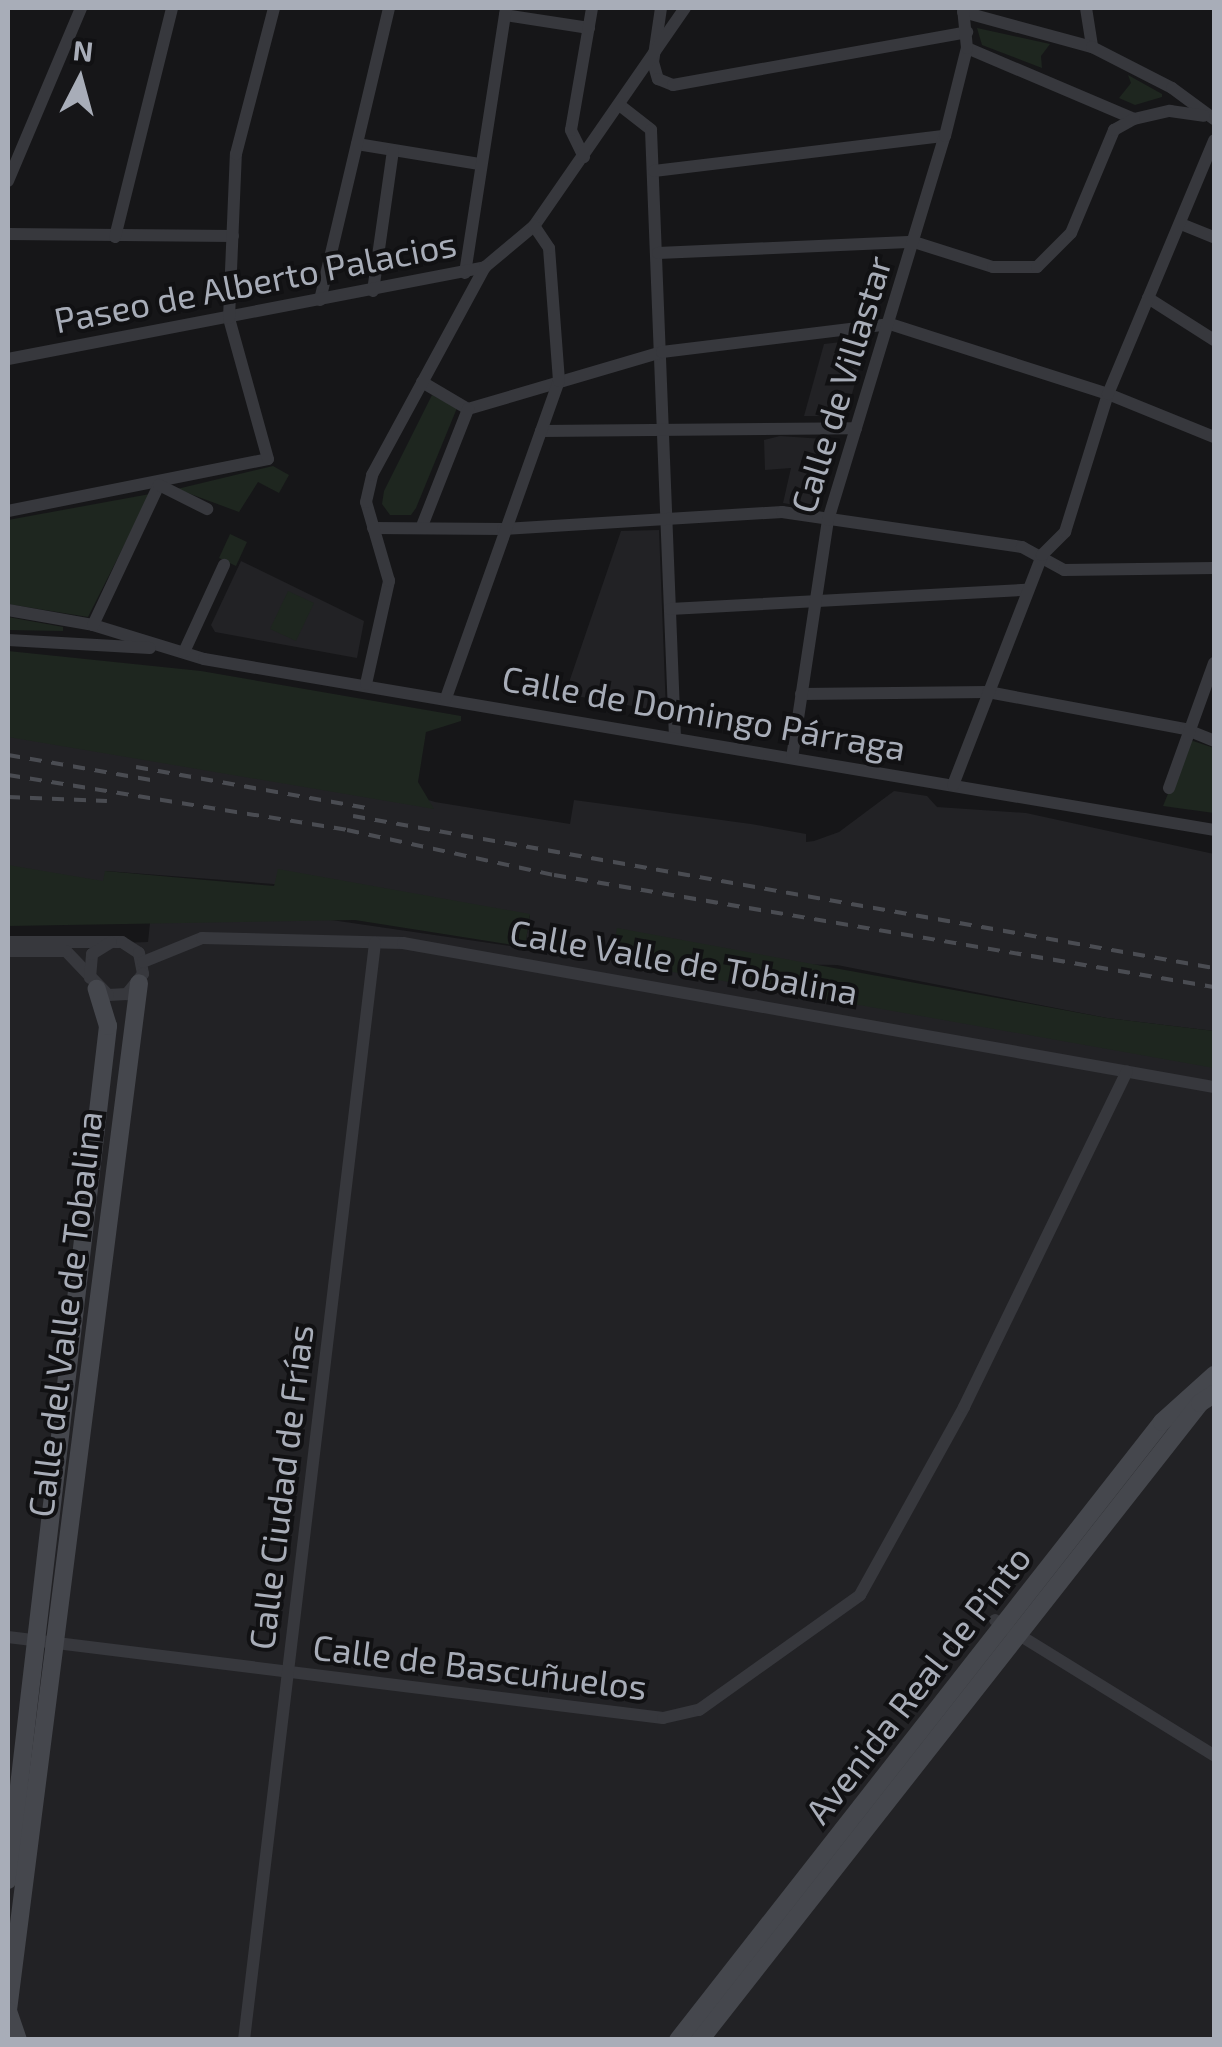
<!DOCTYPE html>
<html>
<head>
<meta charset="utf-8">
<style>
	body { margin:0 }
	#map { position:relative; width:1222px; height:2047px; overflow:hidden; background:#161618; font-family:"Exo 2",sans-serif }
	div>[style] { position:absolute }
	.built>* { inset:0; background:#222225 }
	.green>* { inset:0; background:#1e261f }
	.street>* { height:12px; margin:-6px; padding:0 6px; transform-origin:6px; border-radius:6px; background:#37383d }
	.secondary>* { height:18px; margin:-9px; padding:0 9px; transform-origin:9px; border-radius:9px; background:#45474d }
	.rail>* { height:4px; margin-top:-2px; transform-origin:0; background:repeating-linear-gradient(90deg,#4a4c52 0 12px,transparent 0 22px) }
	span { translate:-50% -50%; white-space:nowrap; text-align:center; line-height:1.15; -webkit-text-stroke:8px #111113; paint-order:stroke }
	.street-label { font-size:35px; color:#a8adb8 }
	.frame { position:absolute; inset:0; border:10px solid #a8adb8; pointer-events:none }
	.north { position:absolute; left:30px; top:30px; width:100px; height:100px; -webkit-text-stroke:8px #111113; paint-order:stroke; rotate:6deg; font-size:28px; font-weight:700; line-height:40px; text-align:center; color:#a8adb8 }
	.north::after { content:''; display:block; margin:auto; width:35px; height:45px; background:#a8adb8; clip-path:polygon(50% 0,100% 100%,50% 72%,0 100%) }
</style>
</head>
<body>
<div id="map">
	<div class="built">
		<i style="clip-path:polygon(867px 339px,846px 416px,804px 416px,824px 344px)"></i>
		<i style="clip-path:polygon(780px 436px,838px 440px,812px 508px,783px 503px,791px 468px,765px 470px,764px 440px)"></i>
		<i style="clip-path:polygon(659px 530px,666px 712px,565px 694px,621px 531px)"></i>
		<i style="clip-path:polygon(241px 561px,364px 621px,357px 658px,215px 632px,211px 625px)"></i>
		<i style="clip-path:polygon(8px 712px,308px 762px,435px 802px,570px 824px,574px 800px,751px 824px,806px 834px,806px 842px,814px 841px,839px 832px,894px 791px,927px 796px,937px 807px,1026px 813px,1214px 854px,1214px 1031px,1107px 1018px,837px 965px,611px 961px,1214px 1050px,1214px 2039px,8px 2039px,8px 947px,148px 942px,153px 894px,544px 951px,525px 947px,530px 915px,417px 895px,106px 871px,103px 886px,8px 872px)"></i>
	</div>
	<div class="green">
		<i style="clip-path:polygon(977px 28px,1050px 44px,1041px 56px,1042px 68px,982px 45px)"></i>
		<i style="clip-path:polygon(1128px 75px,1162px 94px,1162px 97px,1135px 105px,1119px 98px,1131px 83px)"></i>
		<i style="clip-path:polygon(432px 395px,457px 408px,416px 508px,411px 515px,390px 515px,382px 504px,384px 491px)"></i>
		<i style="clip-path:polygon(273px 466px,289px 475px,279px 493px,258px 482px,239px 512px,177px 489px)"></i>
		<i style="clip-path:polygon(150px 494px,88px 617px,8px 604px,8px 520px)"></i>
		<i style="clip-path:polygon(230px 534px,247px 542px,236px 566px,219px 558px)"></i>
		<i style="clip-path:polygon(288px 591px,314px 603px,296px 641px,270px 629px)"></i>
		<i style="clip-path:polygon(8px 617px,63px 627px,63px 631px,8px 630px)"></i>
		<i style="clip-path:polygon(8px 651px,201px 671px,461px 716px,461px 721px,426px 732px,418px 782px,434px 809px,8px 737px)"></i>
		<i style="clip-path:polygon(1190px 740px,1214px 748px,1214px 813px,1163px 806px)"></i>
		<i style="clip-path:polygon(8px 865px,103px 881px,105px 871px,274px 886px,278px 869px,530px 914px,525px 947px,355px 920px,8px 926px)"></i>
		<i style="clip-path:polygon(617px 928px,1107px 1018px,1214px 1031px,1214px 1068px,611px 961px)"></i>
	</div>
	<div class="street">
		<i style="left:661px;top:8px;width:55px;rotate:98.4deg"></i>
		<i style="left:653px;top:62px;width:18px;rotate:74deg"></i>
		<i style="left:658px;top:79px;width:16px;rotate:22deg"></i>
		<i style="left:673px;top:85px;width:299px;rotate:-10.2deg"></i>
		<i style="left:1086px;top:8px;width:39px;rotate:81deg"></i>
		<i style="left:963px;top:12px;width:134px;rotate:15.2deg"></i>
		<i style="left:1092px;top:47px;width:90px;rotate:27.1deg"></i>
		<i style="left:1172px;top:88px;width:52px;rotate:36.4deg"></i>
		<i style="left:505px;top:15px;width:85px;rotate:8.8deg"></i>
		<i style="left:967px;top:48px;width:181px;rotate:23deg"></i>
		<i style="left:1134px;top:119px;width:37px;rotate:-13deg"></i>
		<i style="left:1170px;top:111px;width:34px;rotate:8deg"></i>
		<i style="left:622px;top:107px;width:37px;rotate:38deg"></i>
		<i style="left:651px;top:130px;width:608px;rotate:87.74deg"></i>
		<i style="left:357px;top:144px;width:124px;rotate:9.3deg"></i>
		<i style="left:584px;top:157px;width:30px;rotate:-116deg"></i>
		<i style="left:571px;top:130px;width:124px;rotate:-80.2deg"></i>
		<i style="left:654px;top:171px;width:293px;rotate:-6.9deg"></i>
		<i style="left:8px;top:181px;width:188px;rotate:-67.1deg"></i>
		<i style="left:1181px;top:224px;width:35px;rotate:22deg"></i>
		<i style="left:8px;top:234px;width:225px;rotate:0.5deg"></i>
		<i style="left:115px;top:237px;width:236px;rotate:-76deg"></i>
		<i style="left:658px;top:253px;width:256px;rotate:-2.5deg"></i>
		<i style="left:914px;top:242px;width:83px;rotate:17.6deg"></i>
		<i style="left:993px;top:267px;width:44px"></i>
		<i style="left:1037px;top:267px;width:48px;rotate:-45deg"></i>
		<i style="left:1071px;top:233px;width:112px;rotate:-67.3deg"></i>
		<i style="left:1114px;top:130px;width:23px;rotate:-29deg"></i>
		<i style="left:465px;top:273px;width:268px;rotate:-81.2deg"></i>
		<i style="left:373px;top:291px;width:142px;rotate:-81.9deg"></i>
		<i style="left:1148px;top:298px;width:78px;rotate:32.5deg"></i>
		<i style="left:320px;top:300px;width:300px;rotate:-76.7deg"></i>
		<i style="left:8px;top:359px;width:486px;rotate:-10.9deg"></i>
		<i style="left:485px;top:267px;width:64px;rotate:-39.9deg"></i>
		<i style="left:534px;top:226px;width:265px;rotate:-55.3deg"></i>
		<i style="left:422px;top:382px;width:53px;rotate:30.4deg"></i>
		<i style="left:468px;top:409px;width:202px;rotate:-16.4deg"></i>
		<i style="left:662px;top:352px;width:230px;rotate:-7deg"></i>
		<i style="left:890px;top:324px;width:229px;rotate:17.8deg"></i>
		<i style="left:1108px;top:394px;width:114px;rotate:22.1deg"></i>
		<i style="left:541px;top:431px;width:315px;rotate:-0.5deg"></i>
		<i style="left:8px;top:511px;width:265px;rotate:-11.3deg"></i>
		<i style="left:268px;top:459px;width:146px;rotate:-105.5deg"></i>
		<i style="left:229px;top:318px;width:164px;rotate:-87.6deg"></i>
		<i style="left:236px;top:154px;width:151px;rotate:-75.4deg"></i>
		<i style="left:422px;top:526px;width:126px;rotate:-68.5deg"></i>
		<i style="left:373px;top:528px;width:130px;rotate:0.4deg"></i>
		<i style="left:503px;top:529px;width:280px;rotate:-3.5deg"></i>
		<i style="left:782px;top:512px;width:243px;rotate:8.3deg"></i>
		<i style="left:1022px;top:547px;width:48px;rotate:28.7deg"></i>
		<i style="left:1064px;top:570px;width:150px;rotate:-0.8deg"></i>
		<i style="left:670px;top:609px;width:357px;rotate:-3.1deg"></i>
		<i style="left:8px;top:610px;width:86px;rotate:10deg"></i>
		<i style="left:93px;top:625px;width:116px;rotate:17deg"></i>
		<i style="left:204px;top:659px;width:1024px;rotate:9.61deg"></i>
		<i style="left:93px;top:625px;width:155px;rotate:-64.8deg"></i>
		<i style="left:159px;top:485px;width:54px;rotate:26.6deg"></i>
		<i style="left:8px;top:640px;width:142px;rotate:3.2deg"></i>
		<i style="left:184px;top:652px;width:96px;rotate:-65.3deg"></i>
		<i style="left:366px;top:684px;width:106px;rotate:-77.4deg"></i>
		<i style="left:389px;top:581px;width:82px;rotate:-106.2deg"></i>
		<i style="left:366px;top:502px;width:28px;rotate:-77deg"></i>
		<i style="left:372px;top:475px;width:237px;rotate:-61.5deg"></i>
		<i style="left:801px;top:694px;width:187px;rotate:-0.6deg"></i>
		<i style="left:988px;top:692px;width:200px;rotate:10.6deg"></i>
		<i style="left:1185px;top:729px;width:31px;rotate:22deg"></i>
		<i style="left:446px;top:698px;width:337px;rotate:-70.4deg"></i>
		<i style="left:559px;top:381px;width:133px;rotate:-94.3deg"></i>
		<i style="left:549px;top:248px;width:27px;rotate:-124deg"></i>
		<i style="left:792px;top:758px;width:241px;rotate:-81.4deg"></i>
		<i style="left:828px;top:520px;width:401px;rotate:-73.1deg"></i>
		<i style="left:945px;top:136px;width:91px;rotate:-76deg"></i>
		<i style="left:967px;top:48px;width:40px;rotate:-95.7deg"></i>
		<i style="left:953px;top:785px;width:247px;rotate:-68.8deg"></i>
		<i style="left:1042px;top:555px;width:33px;rotate:-45deg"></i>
		<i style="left:1065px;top:532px;width:145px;rotate:-72.7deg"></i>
		<i style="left:1108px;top:394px;width:275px;rotate:-67.3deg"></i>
		<i style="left:1169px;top:788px;width:133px;rotate:-70.2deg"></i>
		<i style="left:8px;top:942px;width:114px"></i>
		<i style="left:122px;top:942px;width:20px;rotate:33deg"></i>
		<i style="left:139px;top:953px;width:21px;rotate:79deg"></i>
		<i style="left:143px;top:974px;width:26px;rotate:129deg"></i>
		<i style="left:127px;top:994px;width:19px;rotate:177deg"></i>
		<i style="left:108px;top:995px;width:61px;rotate:-133.7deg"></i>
		<i style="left:66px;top:951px;width:58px;rotate:180deg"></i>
		<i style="left:143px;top:962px;width:64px;rotate:-22.1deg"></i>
		<i style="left:202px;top:938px;width:201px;rotate:1.4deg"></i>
		<i style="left:403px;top:943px;width:824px;rotate:10.07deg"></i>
		<i style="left:90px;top:978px;width:24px;rotate:-85deg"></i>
		<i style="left:92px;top:954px;width:22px;rotate:-32deg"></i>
		<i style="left:995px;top:1620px;width:257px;rotate:31.7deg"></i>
		<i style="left:8px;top:1637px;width:660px;rotate:7.05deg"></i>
		<i style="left:663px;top:1718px;width:37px;rotate:-13deg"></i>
		<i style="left:699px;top:1710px;width:198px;rotate:-35.5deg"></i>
		<i style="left:860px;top:1595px;width:215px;rotate:-61deg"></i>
		<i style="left:964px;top:1407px;width:373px;rotate:-64.1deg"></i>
		<i style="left:244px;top:2040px;width:1105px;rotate:-83.19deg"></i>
	</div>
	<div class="secondary">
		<i style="left:8px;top:1880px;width:860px;rotate:-83.32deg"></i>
		<i style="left:108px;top:1026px;width:39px;rotate:-107deg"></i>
		<i style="left:8px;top:2010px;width:1035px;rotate:-82.73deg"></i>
		<i style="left:8px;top:2011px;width:31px;rotate:71deg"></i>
		<i style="left:678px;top:2040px;width:785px;rotate:-51.93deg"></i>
		<i style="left:1162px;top:1422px;width:70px;rotate:-42.1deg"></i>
		<i style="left:700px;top:2040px;width:810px;rotate:-51.87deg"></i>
		<i style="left:1200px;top:1403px;width:17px;rotate:-33deg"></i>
	</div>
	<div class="rail">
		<i style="left:8px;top:755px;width:145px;rotate:9.9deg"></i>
		<i style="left:136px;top:767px;width:240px;rotate:10.1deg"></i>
		<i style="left:8px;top:775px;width:343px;rotate:9.2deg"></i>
		<i style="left:347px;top:830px;width:212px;rotate:12.3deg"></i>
		<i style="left:554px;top:875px;width:669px;rotate:9.63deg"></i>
		<i style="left:8px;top:797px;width:99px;rotate:2.3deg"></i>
		<i style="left:353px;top:816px;width:874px;rotate:10.01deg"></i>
	</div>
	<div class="street-label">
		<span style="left:255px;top:281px;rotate:-11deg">Paseo de Alberto Palacios</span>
		<span style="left:840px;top:384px;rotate:-73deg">Calle de Villastar</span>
		<span style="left:704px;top:712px;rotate:10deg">Calle de Domingo Párraga</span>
		<span style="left:684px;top:961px;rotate:10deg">Calle Valle de Tobalina</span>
		<span style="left:64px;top:1314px;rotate:-83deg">Calle del Valle de Tobalina</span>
		<span style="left:280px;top:1487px;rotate:-83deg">Calle Ciudad de Frías</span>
		<span style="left:480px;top:1666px;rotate:7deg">Calle de Bascuñuelos</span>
		<span style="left:917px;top:1684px;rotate:-52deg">Avenida Real de Pinto</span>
	</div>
	<div class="frame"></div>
	<div class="north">N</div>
</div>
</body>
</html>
